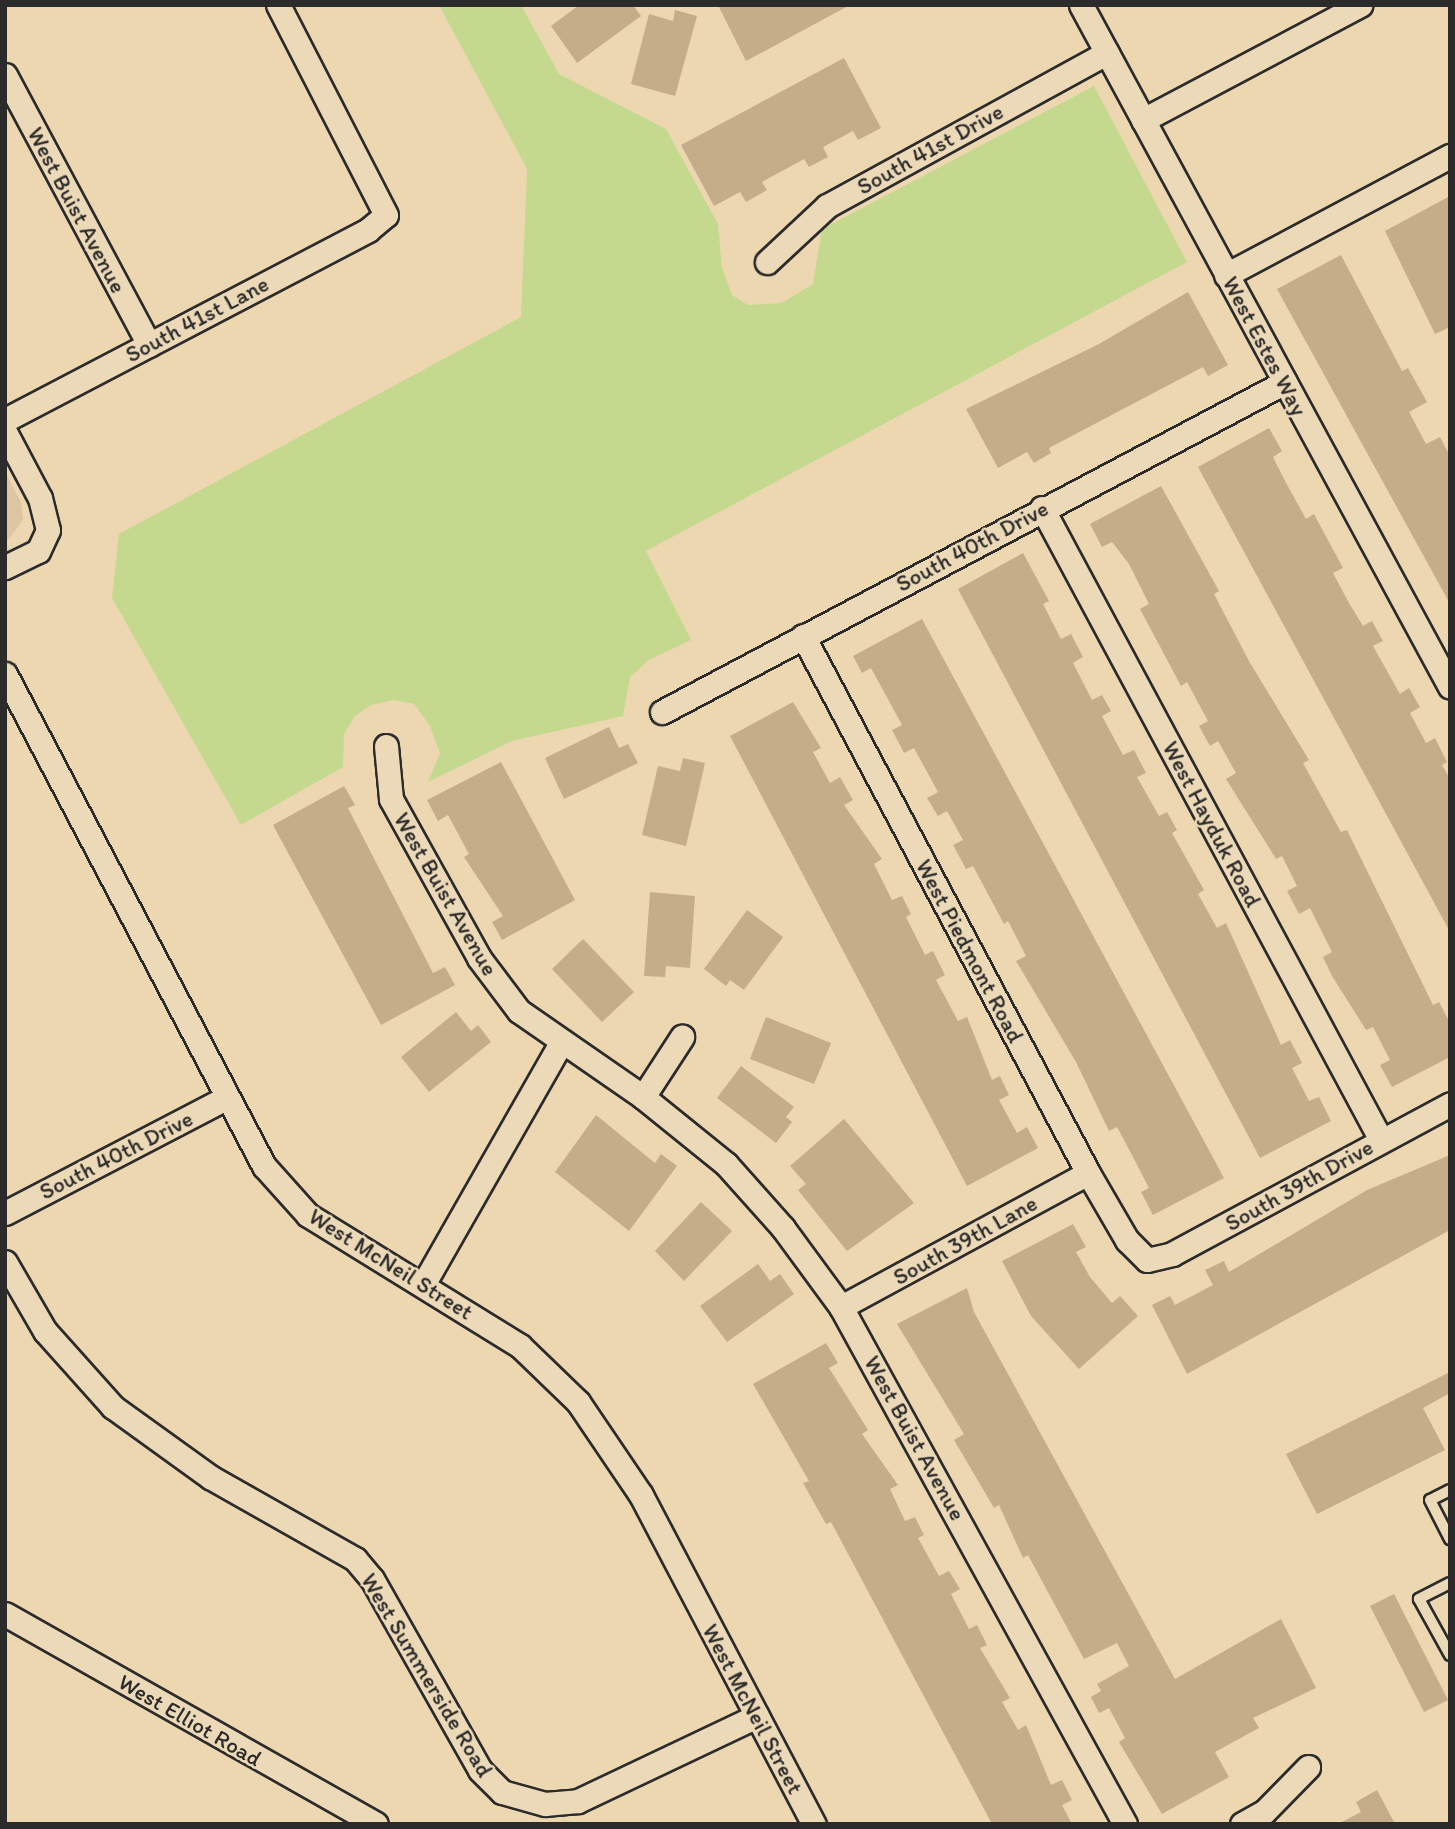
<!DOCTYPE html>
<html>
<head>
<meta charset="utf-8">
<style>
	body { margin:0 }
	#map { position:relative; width:1455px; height:1829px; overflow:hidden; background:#edd7b1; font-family:Itim,sans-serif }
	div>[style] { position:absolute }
	.built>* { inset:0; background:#ddc7a3 }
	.green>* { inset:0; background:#c5d98e }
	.building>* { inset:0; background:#c4ad88 }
	.roads { filter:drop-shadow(2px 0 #2b2b2b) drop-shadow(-2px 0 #2b2b2b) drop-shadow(0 2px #2b2b2b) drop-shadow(0 -2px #2b2b2b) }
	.service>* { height:10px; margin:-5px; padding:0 5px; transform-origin:5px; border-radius:5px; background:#ecd9b7 }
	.minor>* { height:23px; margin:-11.5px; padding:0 11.5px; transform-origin:11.5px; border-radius:11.5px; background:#ecd9b7 }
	span { translate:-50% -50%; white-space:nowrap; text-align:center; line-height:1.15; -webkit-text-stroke:5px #ecd9b7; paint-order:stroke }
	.street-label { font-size:23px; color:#2b2b2b }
	.frame { position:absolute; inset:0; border:7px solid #2b2b2b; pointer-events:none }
</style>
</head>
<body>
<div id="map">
	<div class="built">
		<i style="clip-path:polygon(5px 472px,21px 502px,23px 520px,5px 544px)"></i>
	</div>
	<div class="green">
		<i style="clip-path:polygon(439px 5px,521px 5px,559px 74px,666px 129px,718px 224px,722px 268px,732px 295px,748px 305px,782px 303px,813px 284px,822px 229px,1094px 86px,1187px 262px,646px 551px,691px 640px,649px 660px,630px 677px,623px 716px,512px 741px,428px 782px,440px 753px,430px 726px,414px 704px,394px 700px,371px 705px,355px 716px,344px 734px,343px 767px,241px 825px,112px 598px,119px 534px,521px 317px,527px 169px)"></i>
	</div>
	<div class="building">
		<i style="clip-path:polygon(579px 5px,633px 5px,641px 16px,577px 63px,551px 26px)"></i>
		<i style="clip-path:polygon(718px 5px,850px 5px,746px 61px)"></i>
		<i style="clip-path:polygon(675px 10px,697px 16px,675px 96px,631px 84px,649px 14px,673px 21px)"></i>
		<i style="clip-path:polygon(844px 58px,881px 128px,858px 140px,853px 131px,823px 147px,828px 157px,809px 167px,804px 159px,762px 182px,767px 190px,746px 202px,740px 192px,714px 206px,681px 145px)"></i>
		<i style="clip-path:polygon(1450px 196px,1450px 327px,1435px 334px,1385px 231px)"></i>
		<i style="clip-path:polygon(1341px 255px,1402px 371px,1408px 368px,1427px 402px,1409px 412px,1426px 444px,1440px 437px,1450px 456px,1450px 604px,1277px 289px)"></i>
		<i style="clip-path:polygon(1188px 292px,1228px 365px,1208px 376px,1203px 367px,1049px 448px,1051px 453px,1034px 463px,1027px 452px,998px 468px,966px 409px,1099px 344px)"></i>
		<i style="clip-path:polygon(1269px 428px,1282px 451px,1273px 457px,1285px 481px,1306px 519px,1314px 514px,1343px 568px,1333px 573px,1349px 603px,1363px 626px,1372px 621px,1383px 641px,1373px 646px,1400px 694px,1409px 688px,1420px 707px,1410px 713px,1426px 743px,1435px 738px,1447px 762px,1442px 765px,1450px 779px,1450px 932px,1198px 467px)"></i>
		<i style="clip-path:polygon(1161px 486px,1219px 591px,1214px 594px,1249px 661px,1309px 760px,1303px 763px,1341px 832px,1347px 830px,1433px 1005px,1439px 1002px,1450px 1023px,1450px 1057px,1392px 1087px,1380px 1065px,1390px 1060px,1373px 1027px,1366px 1030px,1332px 976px,1323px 957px,1332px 952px,1310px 908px,1299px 914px,1287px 891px,1297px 886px,1282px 856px,1276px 859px,1226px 779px,1236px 773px,1218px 741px,1210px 746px,1199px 726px,1208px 721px,1187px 682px,1181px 686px,1140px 609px,1149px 604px,1129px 564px,1112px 542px,1102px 547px,1090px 524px)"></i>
		<i style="clip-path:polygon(1023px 553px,1049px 601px,1043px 604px,1061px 639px,1071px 634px,1083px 657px,1073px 663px,1092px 700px,1102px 695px,1111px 711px,1102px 716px,1123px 755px,1134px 750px,1146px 773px,1137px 777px,1159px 816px,1167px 812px,1177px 830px,1172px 833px,1204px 890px,1198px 894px,1217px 928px,1226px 923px,1281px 1045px,1290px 1040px,1302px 1063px,1292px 1068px,1309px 1101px,1319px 1097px,1331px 1121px,1260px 1158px,958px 589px)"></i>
		<i style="clip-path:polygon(922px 619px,1224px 1178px,1153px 1215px,1141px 1192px,1149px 1188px,1133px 1157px,1117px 1127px,1109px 1131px,1076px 1062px,1016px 961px,1026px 956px,1008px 921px,1004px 924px,973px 866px,966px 869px,953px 845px,963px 840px,947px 811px,938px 816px,927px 798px,938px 792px,914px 748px,904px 753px,892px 730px,902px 725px,871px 668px,862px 673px,853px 656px)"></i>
		<i style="clip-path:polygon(793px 702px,821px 748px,813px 752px,830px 783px,840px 777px,853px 800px,844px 805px,882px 859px,874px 864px,892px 900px,902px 896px,911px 914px,906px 917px,925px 955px,933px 951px,945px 975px,936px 980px,958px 1021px,967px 1017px,992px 1080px,1000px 1076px,1009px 1095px,999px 1100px,1017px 1133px,1027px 1127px,1038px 1148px,967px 1186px,730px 736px)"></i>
		<i style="clip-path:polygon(609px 727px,619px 748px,628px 744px,638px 763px,564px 799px,545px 758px)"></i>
		<i style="clip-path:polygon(683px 758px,705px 763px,686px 846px,642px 835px,658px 766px,680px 771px)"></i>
		<i style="clip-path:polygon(501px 762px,575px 900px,502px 940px,492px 922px,503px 916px,464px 857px,469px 854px,448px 815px,438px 821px,427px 800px)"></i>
		<i style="clip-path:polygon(344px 786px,355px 805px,348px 808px,433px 973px,445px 967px,455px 985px,381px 1025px,273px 825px)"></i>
		<i style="clip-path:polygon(650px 892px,695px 896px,690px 968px,666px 966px,665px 977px,644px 976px)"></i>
		<i style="clip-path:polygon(747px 910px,783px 937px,744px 990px,730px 980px,726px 986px,704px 969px)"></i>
		<i style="clip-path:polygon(583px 939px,634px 992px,602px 1022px,552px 969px)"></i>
		<i style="clip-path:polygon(456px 1012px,471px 1031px,478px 1025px,491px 1042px,429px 1092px,401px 1057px)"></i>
		<i style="clip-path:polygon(766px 1017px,831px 1043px,814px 1084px,750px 1059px)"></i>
		<i style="clip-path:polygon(741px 1066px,794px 1107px,786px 1117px,792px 1122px,776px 1143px,717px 1098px)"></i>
		<i style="clip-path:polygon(596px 1115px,655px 1163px,661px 1154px,677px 1166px,629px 1231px,555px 1172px)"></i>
		<i style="clip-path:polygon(844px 1119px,914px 1203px,847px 1251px,798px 1190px,806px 1184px,790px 1166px)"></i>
		<i style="clip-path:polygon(1450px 1155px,1450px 1230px,1187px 1374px,1152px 1305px,1170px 1296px,1175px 1305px,1213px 1285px,1205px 1270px,1224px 1261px,1229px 1272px,1367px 1190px)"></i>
		<i style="clip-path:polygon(701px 1202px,732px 1231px,684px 1281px,655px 1251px)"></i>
		<i style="clip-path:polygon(1073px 1224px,1086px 1247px,1076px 1252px,1090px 1277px,1112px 1303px,1120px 1296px,1138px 1316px,1079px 1369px,1031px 1316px,1002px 1261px)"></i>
		<i style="clip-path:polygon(758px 1264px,770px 1281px,780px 1274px,794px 1294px,727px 1342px,700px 1306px)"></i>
		<i style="clip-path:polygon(967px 1288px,974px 1312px,1175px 1679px,1281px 1619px,1316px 1688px,1253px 1718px,1259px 1728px,1215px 1752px,1229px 1777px,1162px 1814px,1119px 1742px,1125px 1738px,1109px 1708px,1099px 1713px,1091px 1697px,1101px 1691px,1097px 1684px,1129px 1666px,1117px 1643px,1084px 1659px,1028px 1555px,1023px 1558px,999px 1505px,994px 1508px,954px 1440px,964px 1434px,897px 1324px)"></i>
		<i style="clip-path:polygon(826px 1343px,838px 1363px,829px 1368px,868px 1430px,862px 1434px,898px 1485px,890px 1489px,905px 1521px,915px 1517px,924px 1535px,918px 1538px,939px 1576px,949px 1571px,960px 1589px,951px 1594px,969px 1629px,977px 1625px,987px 1645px,980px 1648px,1010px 1698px,1002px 1702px,1018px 1730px,1026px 1725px,1051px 1785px,1062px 1780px,1072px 1800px,1062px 1805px,1072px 1824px,992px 1824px,831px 1522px,826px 1524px,803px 1483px,809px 1481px,753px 1384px)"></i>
		<i style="clip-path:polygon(1450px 1372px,1450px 1393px,1423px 1408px,1445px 1450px,1317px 1514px,1286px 1454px)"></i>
		<i style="clip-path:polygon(1394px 1594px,1448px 1700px,1424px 1712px,1370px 1606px)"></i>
		<i style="clip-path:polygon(1377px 1790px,1395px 1824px,1338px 1824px,1361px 1812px,1356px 1802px)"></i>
	</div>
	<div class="roads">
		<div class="service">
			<i style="left:1450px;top:1490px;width:22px;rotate:153deg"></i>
			<i style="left:1430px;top:1500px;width:44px;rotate:62.9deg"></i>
			<i style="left:1450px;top:1583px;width:35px;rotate:153deg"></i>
			<i style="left:1419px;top:1599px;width:64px;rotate:61deg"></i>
		</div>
		<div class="minor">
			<i style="left:1081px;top:5px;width:775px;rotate:61.58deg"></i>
			<i style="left:5px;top:75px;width:306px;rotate:61.9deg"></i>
			<i style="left:1143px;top:120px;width:246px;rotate:-27.9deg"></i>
			<i style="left:767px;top:262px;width:82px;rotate:-43deg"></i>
			<i style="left:827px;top:206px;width:319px;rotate:-28.7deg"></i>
			<i style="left:1226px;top:275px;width:254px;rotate:-28deg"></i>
			<i style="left:5px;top:420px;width:410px;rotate:-27.6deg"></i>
			<i style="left:368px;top:230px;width:23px;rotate:-40deg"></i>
			<i style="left:386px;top:215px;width:236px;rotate:-117.2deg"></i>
			<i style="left:5px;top:432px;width:75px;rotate:62.1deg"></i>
			<i style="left:40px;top:498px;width:33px;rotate:76deg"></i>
			<i style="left:48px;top:530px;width:23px;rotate:115deg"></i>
			<i style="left:38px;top:551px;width:37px;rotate:154deg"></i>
			<i style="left:1042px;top:508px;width:717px;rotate:61.79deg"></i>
			<i style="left:803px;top:636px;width:608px;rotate:62.04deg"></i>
			<i style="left:1088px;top:1173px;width:78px;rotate:59.8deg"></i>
			<i style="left:1127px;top:1240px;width:28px;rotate:45deg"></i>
			<i style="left:1147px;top:1260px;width:26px;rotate:-13deg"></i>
			<i style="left:1172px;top:1254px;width:316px;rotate:-28.3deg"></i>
			<i style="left:5px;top:674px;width:556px;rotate:62.24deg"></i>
			<i style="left:264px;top:1166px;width:66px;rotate:48.1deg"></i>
			<i style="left:308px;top:1215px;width:249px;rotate:31.7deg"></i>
			<i style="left:520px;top:1346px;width:81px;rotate:44deg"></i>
			<i style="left:578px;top:1402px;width:112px;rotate:55.9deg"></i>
			<i style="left:641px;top:1495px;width:372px;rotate:62.3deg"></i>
			<i style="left:662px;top:712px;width:705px;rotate:-27.91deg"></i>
			<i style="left:386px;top:746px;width:53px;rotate:84.6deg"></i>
			<i style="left:391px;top:799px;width:182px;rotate:61deg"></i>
			<i style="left:479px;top:958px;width:66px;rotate:53deg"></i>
			<i style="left:519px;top:1011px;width:151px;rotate:34.7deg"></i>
			<i style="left:643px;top:1097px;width:107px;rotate:38.9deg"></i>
			<i style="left:726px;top:1164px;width:86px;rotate:48.3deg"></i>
			<i style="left:783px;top:1228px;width:98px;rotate:53.7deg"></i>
			<i style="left:841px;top:1307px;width:590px;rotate:61.22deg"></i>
			<i style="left:643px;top:1097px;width:72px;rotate:-57deg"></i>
			<i style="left:5px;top:1213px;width:249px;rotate:-27.5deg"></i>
			<i style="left:5px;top:1262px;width:80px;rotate:59.9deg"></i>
			<i style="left:45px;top:1331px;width:102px;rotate:48.2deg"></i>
			<i style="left:113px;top:1407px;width:120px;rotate:35.8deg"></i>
			<i style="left:210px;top:1477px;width:167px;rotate:29.5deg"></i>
			<i style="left:355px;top:1559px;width:26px;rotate:50deg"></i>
			<i style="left:372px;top:1579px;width:219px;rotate:60.5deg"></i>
			<i style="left:480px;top:1770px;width:31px;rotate:45deg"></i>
			<i style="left:502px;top:1792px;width:45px;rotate:15.6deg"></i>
			<i style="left:545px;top:1804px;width:33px;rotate:-5deg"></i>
			<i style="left:578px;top:1801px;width:198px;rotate:-25.4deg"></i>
			<i style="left:424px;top:1283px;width:276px;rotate:-60.3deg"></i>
			<i style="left:841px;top:1307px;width:281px;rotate:-28.5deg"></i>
			<i style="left:5px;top:1614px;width:426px;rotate:29.5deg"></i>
			<i style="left:1242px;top:1824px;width:25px;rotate:-29deg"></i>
			<i style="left:1264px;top:1812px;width:63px;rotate:-45.6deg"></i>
		</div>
	</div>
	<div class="street-label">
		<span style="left:930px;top:149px;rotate:-29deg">South 41st Drive</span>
		<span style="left:77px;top:210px;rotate:62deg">West Buist Avenue</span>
		<span style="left:197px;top:319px;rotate:-28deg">South 41st Lane</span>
		<span style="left:1265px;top:346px;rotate:62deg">West Estes Way</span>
		<span style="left:972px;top:546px;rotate:-28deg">South 40th Drive</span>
		<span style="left:1212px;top:824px;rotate:62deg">West Hayduk Road</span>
		<span style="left:446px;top:894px;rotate:60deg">West Buist Avenue</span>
		<span style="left:970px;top:951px;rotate:62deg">West Piedmont Road</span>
		<span style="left:116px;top:1155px;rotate:-27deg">South 40th Drive</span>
		<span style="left:1299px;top:1185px;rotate:-29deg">South 39th Drive</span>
		<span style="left:965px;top:1240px;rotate:-29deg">South 39th Lane</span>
		<span style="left:391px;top:1264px;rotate:32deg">West McNeil Street</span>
		<span style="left:915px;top:1438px;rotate:61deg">West Buist Avenue</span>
		<span style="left:427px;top:1675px;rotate:59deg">West Summerside Road</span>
		<span style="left:753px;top:1709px;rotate:62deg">West McNeil Street</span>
		<span style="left:190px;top:1720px;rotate:30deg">West Elliot Road</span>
	</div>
	<div class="frame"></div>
</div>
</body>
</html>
